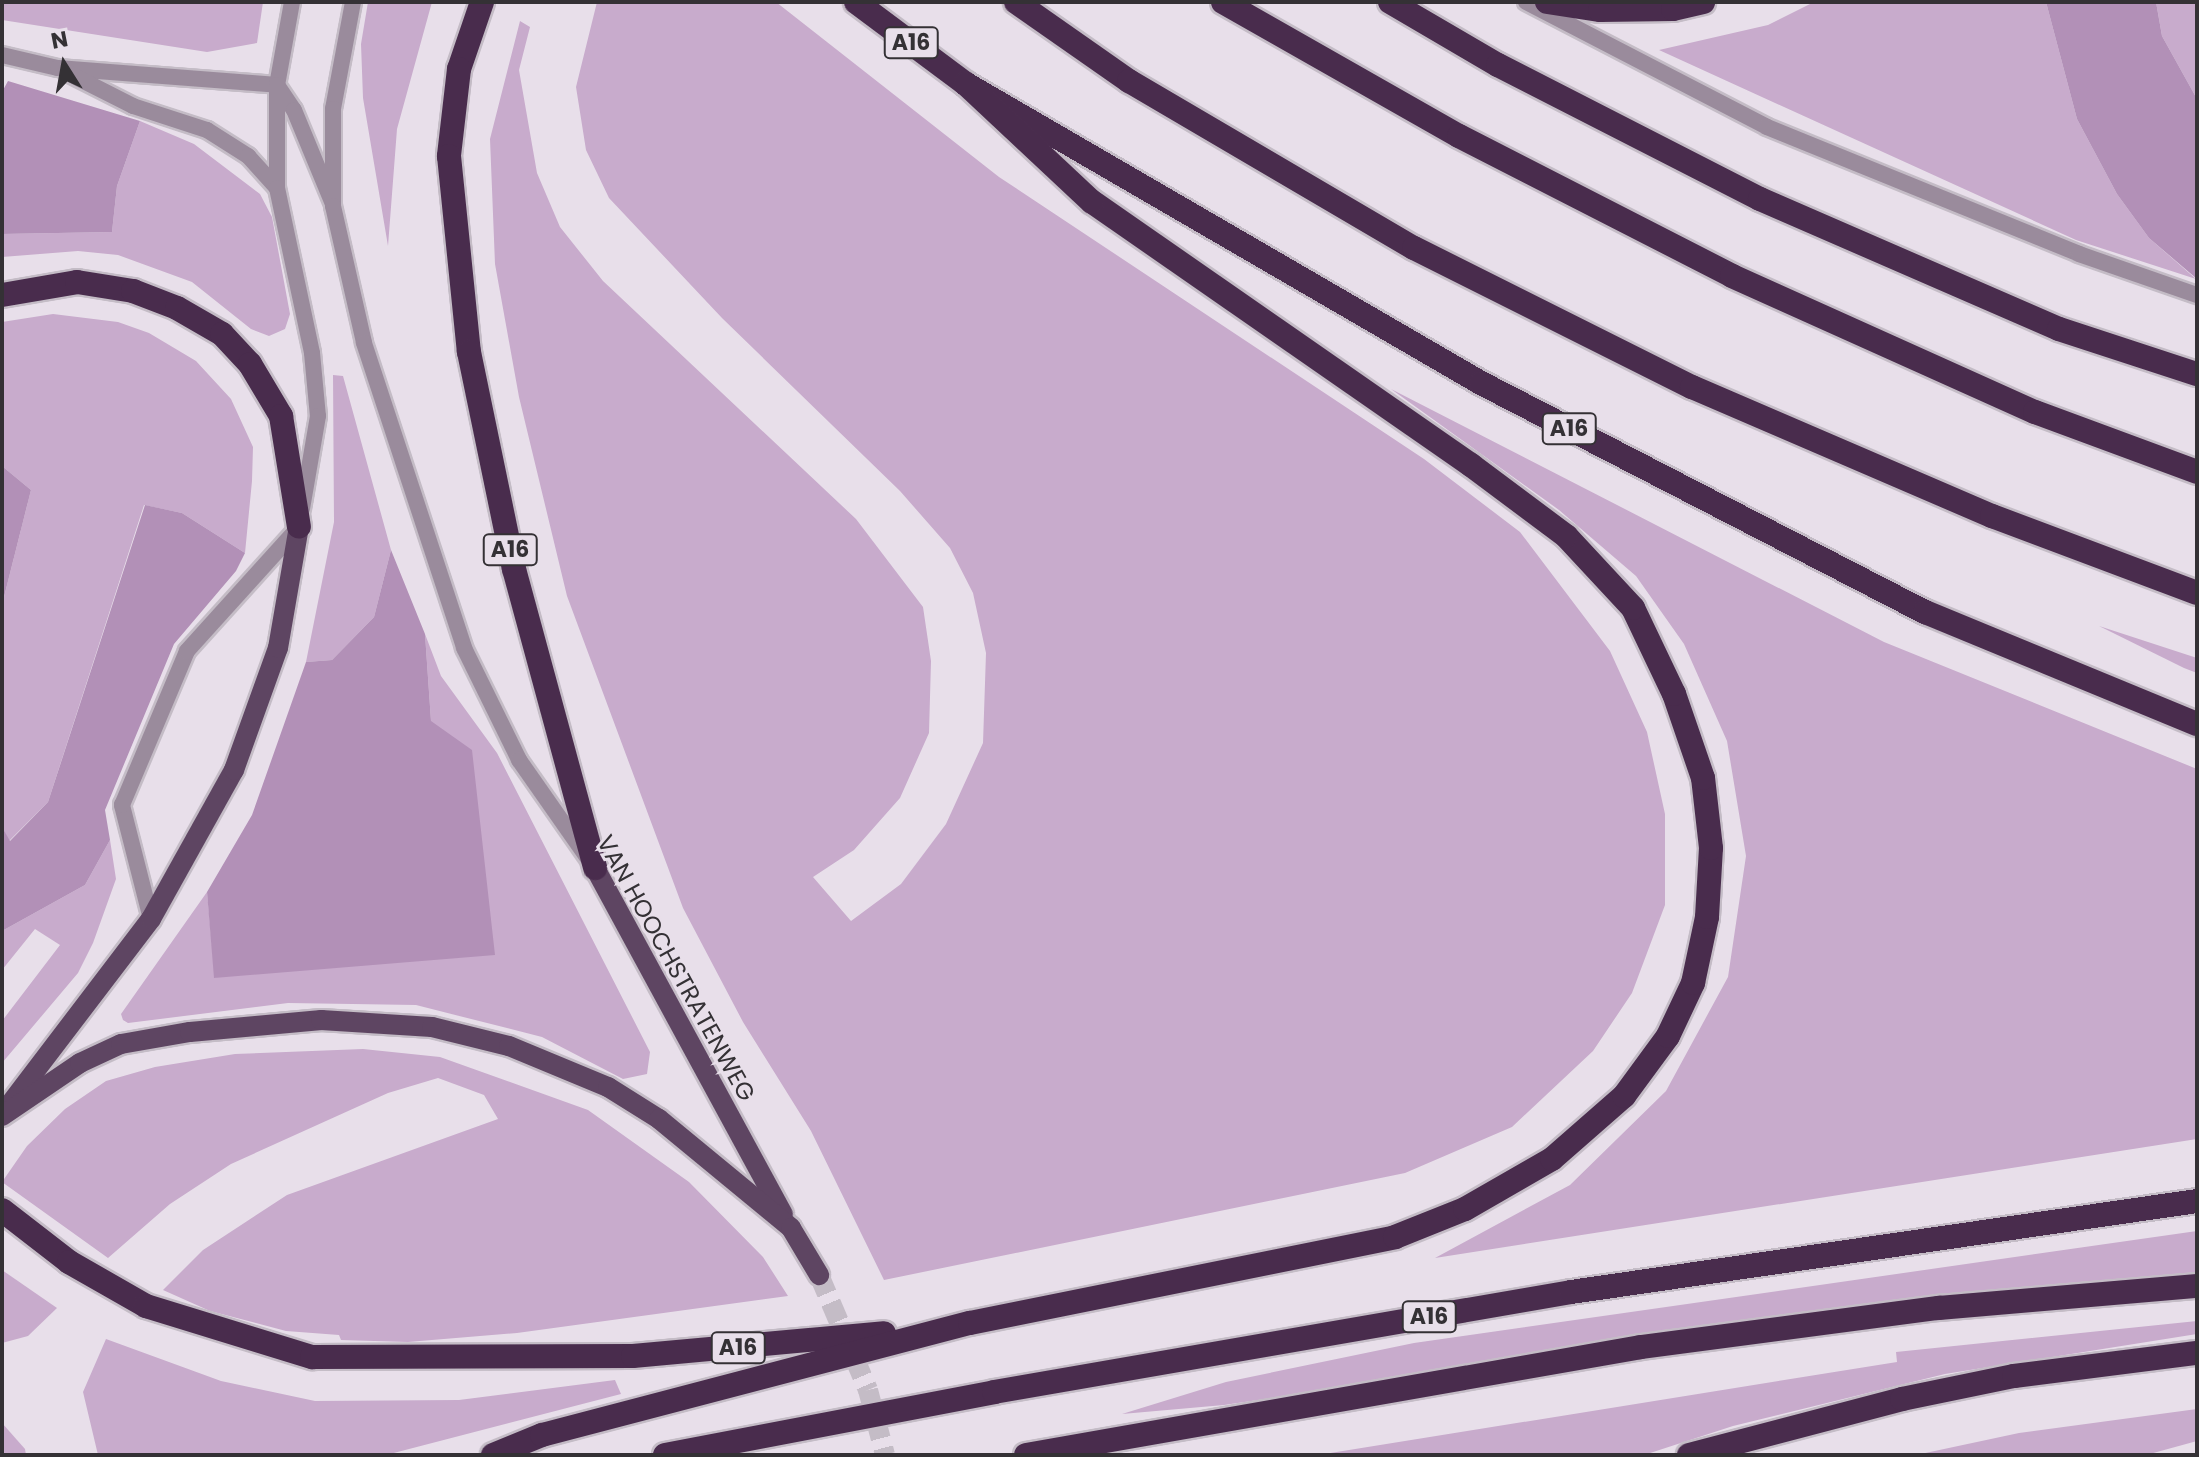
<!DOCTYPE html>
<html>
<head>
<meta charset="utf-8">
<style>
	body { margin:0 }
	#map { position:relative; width:2199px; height:1457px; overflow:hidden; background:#e8dfea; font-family:Poppins,sans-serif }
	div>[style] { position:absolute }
	.green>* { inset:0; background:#c8abcc }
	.forest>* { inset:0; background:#b290b7 }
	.primary-tunnel>* { height:20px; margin-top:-10px; transform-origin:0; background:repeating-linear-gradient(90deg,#c4bcc6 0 20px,transparent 0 30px) }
	.roads { filter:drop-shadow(2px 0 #c4bcc6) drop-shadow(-2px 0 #c4bcc6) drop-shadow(0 2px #c4bcc6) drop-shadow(0 -2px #c4bcc6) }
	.service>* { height:16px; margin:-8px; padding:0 8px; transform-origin:8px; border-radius:8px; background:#9a8b9c }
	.minor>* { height:16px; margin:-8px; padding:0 8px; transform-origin:8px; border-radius:8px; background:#9a8b9c }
	.tertiary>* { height:16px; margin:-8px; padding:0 8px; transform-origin:8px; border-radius:8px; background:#9a8b9c }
	.primary>* { height:20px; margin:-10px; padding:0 10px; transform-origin:10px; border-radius:10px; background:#5e4562 }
	.motorway>* { height:24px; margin:-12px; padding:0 12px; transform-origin:12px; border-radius:12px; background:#492c4d }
	span { translate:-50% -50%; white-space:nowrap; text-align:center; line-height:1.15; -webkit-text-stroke:6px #e8dfea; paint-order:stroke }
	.shield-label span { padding:2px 6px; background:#e8dfea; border:2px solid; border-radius:6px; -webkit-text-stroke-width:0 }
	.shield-label { font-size:22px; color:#343135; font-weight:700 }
	.street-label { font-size:24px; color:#343135 }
	.frame { position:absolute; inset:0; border:4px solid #343135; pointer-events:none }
	.north { position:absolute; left:24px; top:24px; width:80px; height:80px; -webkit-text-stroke:6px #e8dfea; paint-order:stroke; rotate:349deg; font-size:22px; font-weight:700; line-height:32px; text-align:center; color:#343135 }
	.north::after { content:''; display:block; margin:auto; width:28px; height:36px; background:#343135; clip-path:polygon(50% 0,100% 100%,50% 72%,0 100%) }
</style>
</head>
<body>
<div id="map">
	<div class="green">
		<i style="clip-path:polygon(2px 2px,263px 2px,257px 43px,207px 52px,2px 20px)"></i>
		<i style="clip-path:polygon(368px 2px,432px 2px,397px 129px,388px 246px,363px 98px,361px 44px)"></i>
		<i style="clip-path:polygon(597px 2px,776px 2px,999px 177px,1424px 459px,1520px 532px,1610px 651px,1647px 732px,1665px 814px,1665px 905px,1632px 993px,1593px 1051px,1512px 1127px,1405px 1173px,884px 1280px,811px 1131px,743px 1022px,683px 908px,567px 596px,519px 397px,495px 264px,490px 139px,520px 21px,530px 27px,519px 70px,537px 173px,560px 227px,603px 281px,856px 519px,923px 607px,931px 661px,929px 733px,900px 798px,854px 850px,813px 877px,851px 921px,901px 884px,946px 824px,983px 743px,986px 653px,973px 593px,950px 548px,900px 491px,722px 318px,609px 198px,586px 150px,576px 87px)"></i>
		<i style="clip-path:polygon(1814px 2px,2046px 2px,2077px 119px,2117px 194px,2149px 238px,2196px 279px,2076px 240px,1659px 50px,1768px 25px)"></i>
		<i style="clip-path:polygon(2156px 2px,2197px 2px,2197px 99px,2162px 36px)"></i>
		<i style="clip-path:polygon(140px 121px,194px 144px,260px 194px,272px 217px,290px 314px,285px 329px,269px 336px,251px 329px,192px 282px,118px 255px,78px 251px,2px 257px,2px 234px,112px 232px,117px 186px)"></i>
		<i style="clip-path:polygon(53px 314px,118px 322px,149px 333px,196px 361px,231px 399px,253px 447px,252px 481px,245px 553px,182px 513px,144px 505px,48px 802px,9px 841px,2px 827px,2px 605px,31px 490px,2px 466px,2px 322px)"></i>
		<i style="clip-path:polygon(333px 375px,343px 376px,391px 550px,374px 617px,332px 660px,306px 662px,334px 522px)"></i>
		<i style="clip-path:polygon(1391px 389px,1884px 642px,2197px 769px,2197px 1139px,1435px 1258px,1570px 1185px,1666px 1091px,1728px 977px,1746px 856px,1727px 741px,1684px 644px,1636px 576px,1559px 510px)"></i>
		<i style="clip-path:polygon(2099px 626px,2197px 658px,2197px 673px,2184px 668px)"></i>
		<i style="clip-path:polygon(425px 634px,441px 676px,497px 753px,650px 1052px,647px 1074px,623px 1079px,542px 1037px,416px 1005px,288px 1003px,128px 1023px,123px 1020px,121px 1014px,207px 892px,215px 978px,431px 721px)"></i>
		<i style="clip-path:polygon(110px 840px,116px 879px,93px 943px,78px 973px,2px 1063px,2px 1021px,60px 945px,35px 929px,2px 970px,2px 931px,85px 885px)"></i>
		<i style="clip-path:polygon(363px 1049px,440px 1057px,588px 1110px,689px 1182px,763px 1257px,788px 1296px,517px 1333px,408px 1342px,341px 1340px,339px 1335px,286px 1331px,210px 1311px,163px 1290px,203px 1250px,287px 1195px,498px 1119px,484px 1095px,438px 1078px,388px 1093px,231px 1164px,170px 1204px,108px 1258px,2px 1182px,27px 1146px,65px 1109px,106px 1081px,155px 1067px,235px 1054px)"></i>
		<i style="clip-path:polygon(2197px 1231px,2197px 1277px,1793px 1322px,1224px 1405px,1122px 1414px,1226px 1382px,1414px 1343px)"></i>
		<i style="clip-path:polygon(2px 1270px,57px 1308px,28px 1336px,2px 1343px)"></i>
		<i style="clip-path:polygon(2197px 1321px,2197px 1334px,1945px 1374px,1733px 1426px,1644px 1455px,1318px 1455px,1897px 1362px,1896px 1352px)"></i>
		<i style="clip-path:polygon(106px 1339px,221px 1381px,315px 1401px,459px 1400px,615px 1380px,621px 1394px,386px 1455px,98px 1455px,83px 1392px)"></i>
		<i style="clip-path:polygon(2197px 1409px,2197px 1441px,2146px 1455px,1916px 1455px,2019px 1433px)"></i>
		<i style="clip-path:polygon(2px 1423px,25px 1449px,26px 1455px,2px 1455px)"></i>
	</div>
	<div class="forest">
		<i style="clip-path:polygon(2046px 2px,2156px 2px,2162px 36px,2197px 99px,2197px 279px,2149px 238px,2117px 194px,2077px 119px)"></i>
		<i style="clip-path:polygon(8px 81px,140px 121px,117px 186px,112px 232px,2px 234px,2px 92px)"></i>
		<i style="clip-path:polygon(2px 466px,31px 490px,2px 605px)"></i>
		<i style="clip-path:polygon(145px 505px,182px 513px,245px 553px,236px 571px,174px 644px,105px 810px,110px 840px,85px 885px,2px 931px,2px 827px,10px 841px,48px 802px)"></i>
		<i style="clip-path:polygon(391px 550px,425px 634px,431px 721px,472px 750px,495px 955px,214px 978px,207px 892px,252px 815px,306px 662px,332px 660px,374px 617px)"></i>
	</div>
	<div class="primary-tunnel">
		<i style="left:819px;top:1275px;width:125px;rotate:66.9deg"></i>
		<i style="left:868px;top:1390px;width:67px;rotate:75.3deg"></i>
	</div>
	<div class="roads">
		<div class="service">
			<i style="left:1526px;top:2px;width:271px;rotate:27.4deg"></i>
			<i style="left:1767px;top:127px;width:337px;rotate:22.1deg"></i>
			<i style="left:2079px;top:254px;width:125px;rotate:19.2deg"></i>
			<i style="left:151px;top:919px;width:118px;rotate:-104.3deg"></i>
			<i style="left:122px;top:805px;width:167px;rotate:-67.1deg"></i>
			<i style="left:187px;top:651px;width:167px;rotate:-47.9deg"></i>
		</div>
		<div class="minor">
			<i style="left:2px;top:55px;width:57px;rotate:13.1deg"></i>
			<i style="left:58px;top:68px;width:220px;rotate:4.4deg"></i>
			<i style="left:277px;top:85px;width:30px;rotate:56deg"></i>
			<i style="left:294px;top:110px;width:102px;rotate:67.5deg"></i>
			<i style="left:66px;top:72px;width:75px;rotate:26.9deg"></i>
			<i style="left:133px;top:106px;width:78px;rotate:18deg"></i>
			<i style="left:207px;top:130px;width:49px;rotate:32.4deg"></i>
			<i style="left:248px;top:156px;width:43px;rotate:47.8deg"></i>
		</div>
		<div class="tertiary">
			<i style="left:292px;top:2px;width:84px;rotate:100.2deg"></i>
			<i style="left:277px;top:85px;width:103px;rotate:90deg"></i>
			<i style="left:277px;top:188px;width:169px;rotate:78deg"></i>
			<i style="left:312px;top:353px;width:63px;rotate:84.6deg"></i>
			<i style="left:318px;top:416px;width:94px;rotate:99.8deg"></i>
			<i style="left:353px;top:2px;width:109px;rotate:100.6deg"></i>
			<i style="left:333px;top:109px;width:97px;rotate:90deg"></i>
			<i style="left:333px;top:206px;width:140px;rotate:77.2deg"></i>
			<i style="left:364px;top:343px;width:321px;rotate:71.8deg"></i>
			<i style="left:464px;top:648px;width:125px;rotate:63.8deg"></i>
			<i style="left:519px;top:760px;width:118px;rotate:55deg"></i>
		</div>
		<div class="primary">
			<i style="left:595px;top:868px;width:394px;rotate:61.5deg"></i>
			<i style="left:10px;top:1104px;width:233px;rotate:-52.7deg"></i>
			<i style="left:151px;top:919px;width:171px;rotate:-60.9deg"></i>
			<i style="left:234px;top:770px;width:130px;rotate:-70.2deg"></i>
			<i style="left:278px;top:648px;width:123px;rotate:-80.2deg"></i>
			<i style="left:2px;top:1116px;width:94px;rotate:-34.2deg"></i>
			<i style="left:80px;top:1063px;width:45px;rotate:-24.9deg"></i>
			<i style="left:121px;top:1044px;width:70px;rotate:-9.9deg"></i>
			<i style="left:190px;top:1032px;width:132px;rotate:-5.2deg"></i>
			<i style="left:321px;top:1020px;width:111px;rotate:3.6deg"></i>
			<i style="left:432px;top:1027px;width:79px;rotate:13.9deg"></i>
			<i style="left:509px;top:1046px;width:107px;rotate:22.5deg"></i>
			<i style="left:608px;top:1087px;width:60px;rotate:32.1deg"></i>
			<i style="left:659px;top:1119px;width:171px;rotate:39.5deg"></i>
			<i style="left:791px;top:1228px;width:55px;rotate:59.2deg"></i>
		</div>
		<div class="motorway">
			<i style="left:482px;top:2px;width:71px;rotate:108.9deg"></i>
			<i style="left:459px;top:69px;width:88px;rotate:96.6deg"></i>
			<i style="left:449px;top:156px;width:197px;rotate:84.2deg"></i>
			<i style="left:469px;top:352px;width:222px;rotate:78.3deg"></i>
			<i style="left:514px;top:569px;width:310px;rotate:74.8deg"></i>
			<i style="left:856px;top:2px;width:137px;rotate:36.7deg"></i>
			<i style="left:966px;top:84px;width:596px;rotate:30.14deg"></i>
			<i style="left:1481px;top:383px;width:500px;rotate:27.3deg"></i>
			<i style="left:1925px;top:612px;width:294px;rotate:22.4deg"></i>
			<i style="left:1016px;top:2px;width:138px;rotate:35deg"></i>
			<i style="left:1129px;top:81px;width:330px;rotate:30.4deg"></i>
			<i style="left:1414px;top:248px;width:311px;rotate:26.6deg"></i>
			<i style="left:1692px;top:387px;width:327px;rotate:23.3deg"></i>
			<i style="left:1992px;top:516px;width:219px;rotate:20.6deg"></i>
			<i style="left:1223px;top:2px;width:271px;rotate:29.6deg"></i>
			<i style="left:1459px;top:136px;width:307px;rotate:27.1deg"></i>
			<i style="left:1732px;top:276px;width:332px;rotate:24.2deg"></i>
			<i style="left:2035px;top:412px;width:173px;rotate:20.3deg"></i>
			<i style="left:1390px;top:2px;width:125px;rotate:30.3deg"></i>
			<i style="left:1498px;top:65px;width:294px;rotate:27.1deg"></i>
			<i style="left:1760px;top:199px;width:326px;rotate:23.5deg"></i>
			<i style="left:2059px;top:329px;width:145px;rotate:18.1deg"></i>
			<i style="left:1547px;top:2px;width:54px;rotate:8.6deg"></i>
			<i style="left:1600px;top:10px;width:73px;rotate:-0.8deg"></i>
			<i style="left:1673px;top:9px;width:31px;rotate:-13deg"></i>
			<i style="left:2px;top:295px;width:76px;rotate:-9.8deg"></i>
			<i style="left:77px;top:282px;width:57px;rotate:9.1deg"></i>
			<i style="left:133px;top:291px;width:47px;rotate:21.1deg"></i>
			<i style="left:177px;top:308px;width:52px;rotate:30deg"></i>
			<i style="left:222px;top:334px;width:41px;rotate:47deg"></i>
			<i style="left:250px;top:364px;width:61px;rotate:59.2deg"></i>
			<i style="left:281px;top:416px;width:112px;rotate:80.8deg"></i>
			<i style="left:2px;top:1210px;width:85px;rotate:37.8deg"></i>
			<i style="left:69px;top:1262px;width:89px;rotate:29.7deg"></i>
			<i style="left:146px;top:1306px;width:174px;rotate:17.1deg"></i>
			<i style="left:312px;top:1357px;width:321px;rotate:-0.2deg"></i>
			<i style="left:633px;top:1356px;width:252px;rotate:-5.2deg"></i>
			<i style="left:493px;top:1455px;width:53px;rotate:-22.2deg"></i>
			<i style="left:542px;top:1435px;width:442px;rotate:-14.7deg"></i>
			<i style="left:970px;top:1323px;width:434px;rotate:-11.4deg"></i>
			<i style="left:1395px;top:1237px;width:75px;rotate:-21.8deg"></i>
			<i style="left:1465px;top:1209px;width:100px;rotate:-29.9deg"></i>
			<i style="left:1552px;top:1159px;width:96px;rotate:-41.2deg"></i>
			<i style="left:1624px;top:1096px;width:74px;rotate:-53.7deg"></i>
			<i style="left:1668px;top:1036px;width:59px;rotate:-64.7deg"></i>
			<i style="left:1693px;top:983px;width:67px;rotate:-78deg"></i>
			<i style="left:1707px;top:917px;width:69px;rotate:-86.7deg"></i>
			<i style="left:1711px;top:848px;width:70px;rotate:-96.5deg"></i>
			<i style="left:1703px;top:778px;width:89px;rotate:-109deg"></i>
			<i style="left:1674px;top:694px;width:95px;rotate:-115.5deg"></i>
			<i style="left:1633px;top:608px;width:98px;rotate:-132.9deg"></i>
			<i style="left:1566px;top:536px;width:119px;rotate:-143.2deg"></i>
			<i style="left:1471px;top:465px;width:461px;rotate:-145.2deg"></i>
			<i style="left:1092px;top:202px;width:173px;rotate:-136.9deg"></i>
			<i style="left:665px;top:1455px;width:335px;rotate:-10.8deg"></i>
			<i style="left:994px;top:1392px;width:586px;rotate:-9.83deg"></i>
			<i style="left:1571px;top:1292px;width:633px;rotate:-8.27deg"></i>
			<i style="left:1026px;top:1455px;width:624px;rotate:-9.96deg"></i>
			<i style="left:1641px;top:1347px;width:301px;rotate:-7.5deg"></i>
			<i style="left:1939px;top:1308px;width:259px;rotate:-4.9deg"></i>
			<i style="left:1689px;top:1455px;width:220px;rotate:-14.7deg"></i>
			<i style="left:1902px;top:1399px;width:114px;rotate:-11.6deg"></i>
			<i style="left:2014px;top:1376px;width:184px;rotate:-7.2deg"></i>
		</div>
	</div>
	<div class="shield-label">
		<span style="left:911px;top:43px">A16</span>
		<span style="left:1569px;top:429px">A16</span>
		<span style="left:510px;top:550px">A16</span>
		<span style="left:1429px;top:1317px">A16</span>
		<span style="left:738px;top:1348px">A16</span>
	</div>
	<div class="street-label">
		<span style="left:676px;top:968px;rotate:61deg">VAN HOOCHSTRATENWEG</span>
	</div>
	<div class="frame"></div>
	<div class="north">N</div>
</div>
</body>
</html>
